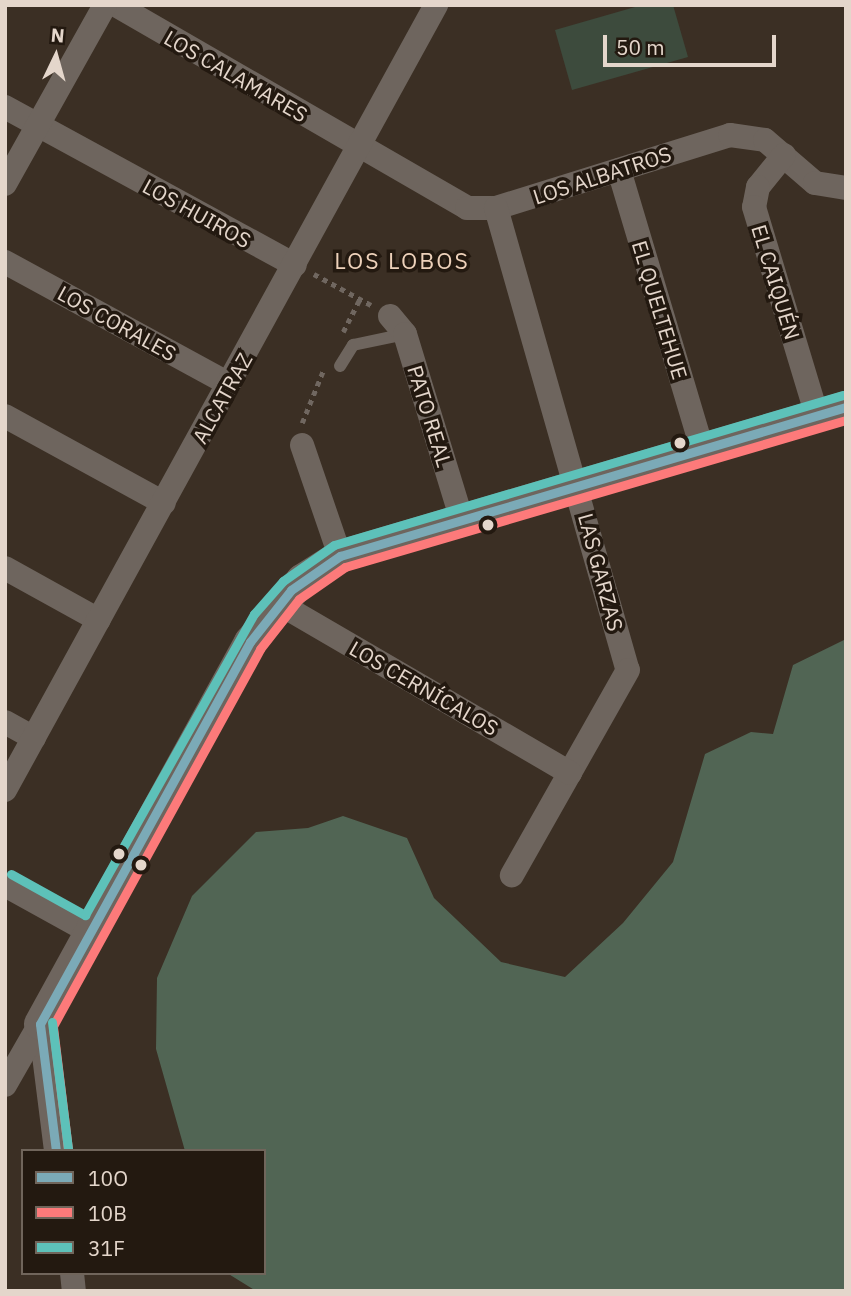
<!DOCTYPE html>
<html>
<head>
<meta charset="utf-8">
<style>
	body { margin:0 }
	#map { position:relative; width:851px; height:1296px; overflow:hidden; background:#3b2f24; font-family:"IBM Plex Sans",sans-serif }
	div>[style] { position:absolute }
	.green>* { inset:0; background:#3d4b3d }
	.forest>* { inset:0; background:#516554 }
	.path>* { height:4.5px; margin-top:-2.25px; transform-origin:0; background:repeating-linear-gradient(90deg,#706760 0 5px,transparent 0 10px) }
	.service>* { height:12px; margin:-6px; padding:0 6px; transform-origin:6px; border-radius:6px; background:#6e655e }
	.minor>* { height:24px; margin:-12px; padding:0 12px; transform-origin:12px; border-radius:12px; background:#6e655e }
	.tertiary>* { height:32px; margin:-16px; padding:0 16px; transform-origin:16px; border-radius:16px; background:#6e655e }
	.bus-1>* { height:9px; margin:-4.5px; padding:0 4.5px; transform-origin:4.5px; border-radius:4.5px; background:#7baab7 }
	.bus-2>* { height:9px; margin:-4.5px; padding:0 4.5px; transform-origin:4.5px; border-radius:4.5px; background:#fd7a7a }
	.bus-3>* { height:9px; margin:-4.5px; padding:0 4.5px; transform-origin:4.5px; border-radius:4.5px; background:#5dc1b9 }
	.dots>* { width:19px; height:19px; translate:-50% -50%; box-sizing:border-box; border:4px solid #231910; border-radius:50% }
	span { translate:-50% -50%; white-space:nowrap; text-align:center; line-height:1.15; -webkit-text-stroke:7px #231910; paint-order:stroke }
	.street-label { font-size:21px; color:#e4d6cb }
	.neighbourhood-label { font-size:23px; color:#edd1ba; letter-spacing:2px }
	.frame { position:absolute; inset:0; border:7px solid #e4d6cb; pointer-events:none }
	.legend { position:absolute; left:21px; top:1149px; width:245px; height:126px; box-sizing:border-box; background:#231910; border:2px solid #70655b; margin:0; padding:9px 12px; list-style:none; font-size:21px; color:#e4d6cb }
	.legend li { display:flex; align-items:center; gap:14px; height:35px }
	.legend b { width:35px; border:2px solid #70655b }
	.north { position:absolute; left:21px; top:21px; width:70px; height:70px; -webkit-text-stroke:5px #231910; paint-order:stroke; rotate:5deg; font-size:19px; font-weight:700; line-height:28px; text-align:center; color:#e4d6cb }
	.north::after { content:''; display:block; margin:auto; width:24px; height:32px; background:#e4d6cb; clip-path:polygon(50% 0,100% 100%,50% 72%,0 100%) }
	.scale { position:absolute; left:603px; top:35px; width:173px; height:32px; box-sizing:border-box; border:4px solid #e4d6cb; border-top:0; padding-left:9px; font-size:21px; line-height:24px; white-space:nowrap; color:#e4d6cb; -webkit-text-stroke:5px #231910; paint-order:stroke }
</style>
</head>
<body>
<div id="map">
	<div class="green">
		<i style="clip-path:polygon(642px 5px,673px 5px,688px 57px,572px 90px,555px 30px)"></i>
	</div>
	<div class="forest">
		<i style="clip-path:polygon(846px 639px,846px 1291px,256px 1291px,227px 1273px,264px 1273px,264px 1151px,185px 1151px,156px 1049px,157px 978px,192px 896px,256px 832px,308px 828px,343px 816px,407px 838px,434px 898px,501px 962px,565px 977px,623px 923px,673px 862px,705px 754px,751px 732px,773px 734px,793px 665px)"></i>
	</div>
	<div class="path">
		<i style="left:314px;top:274px;width:65px;rotate:28.5deg"></i>
		<i style="left:343px;top:332px;width:38px;rotate:-63deg"></i>
		<i style="left:302px;top:423px;width:56px;rotate:-68deg"></i>
	</div>
	<div class="service">
		<i style="left:340px;top:366px;width:25px;rotate:-58deg"></i>
		<i style="left:353px;top:345px;width:53px;rotate:-11.9deg"></i>
	</div>
	<div class="minor">
		<i style="left:116px;top:5px;width:405px;rotate:30deg"></i>
		<i style="left:467px;top:208px;width:29px"></i>
		<i style="left:496px;top:208px;width:245px;rotate:-17.3deg"></i>
		<i style="left:730px;top:135px;width:35px;rotate:8deg"></i>
		<i style="left:765px;top:140px;width:66px;rotate:40.7deg"></i>
		<i style="left:815px;top:183px;width:31px;rotate:9deg"></i>
		<i style="left:5px;top:107px;width:330px;rotate:28.6deg"></i>
		<i style="left:784px;top:155px;width:41px;rotate:129.1deg"></i>
		<i style="left:758px;top:187px;width:20px;rotate:101deg"></i>
		<i style="left:754px;top:207px;width:218px;rotate:73.2deg"></i>
		<i style="left:619px;top:170px;width:291px;rotate:73.4deg"></i>
		<i style="left:5px;top:184px;width:205px;rotate:-60.8deg"></i>
		<i style="left:496px;top:208px;width:480px;rotate:74.1deg"></i>
		<i style="left:628px;top:670px;width:236px;rotate:119.5deg"></i>
		<i style="left:5px;top:262px;width:255px;rotate:28.6deg"></i>
		<i style="left:390px;top:316px;width:23px;rotate:50deg"></i>
		<i style="left:405px;top:334px;width:195px;rotate:73deg"></i>
		<i style="left:5px;top:416px;width:181px;rotate:28.7deg"></i>
		<i style="left:302px;top:445px;width:117px;rotate:71.1deg"></i>
		<i style="left:5px;top:568px;width:107px;rotate:29deg"></i>
		<i style="left:278px;top:603px;width:338px;rotate:30.2deg"></i>
		<i style="left:5px;top:722px;width:33px;rotate:29deg"></i>
		<i style="left:5px;top:790px;width:896px;rotate:-61.23deg"></i>
		<i style="left:5px;top:885px;width:97px;rotate:28.9deg"></i>
		<i style="left:40px;top:1024px;width:128px;rotate:82.8deg"></i>
		<i style="left:5px;top:1085px;width:70px;rotate:-60.2deg"></i>
		<i style="left:72px;top:1273px;width:18px;rotate:84deg"></i>
	</div>
	<div class="tertiary">
		<i style="left:40px;top:1024px;width:436px;rotate:-61.2deg"></i>
		<i style="left:250px;top:642px;width:81px;rotate:-50deg"></i>
		<i style="left:302px;top:580px;width:45px;rotate:-32.3deg"></i>
		<i style="left:340px;top:556px;width:527px;rotate:-16.41deg"></i>
	</div>
	<div class="bus-1">
		<i style="left:56px;top:1151px;width:128px;rotate:-97.2deg"></i>
		<i style="left:40px;top:1024px;width:436px;rotate:-61.2deg"></i>
		<i style="left:250px;top:642px;width:66px;rotate:-51.7deg"></i>
		<i style="left:291px;top:590px;width:60px;rotate:-34.8deg"></i>
		<i style="left:340px;top:556px;width:527px;rotate:-16.41deg"></i>
	</div>
	<div class="bus-2">
		<i style="left:68px;top:1149px;width:124px;rotate:-97deg"></i>
		<i style="left:53px;top:1026px;width:430px;rotate:-61.2deg"></i>
		<i style="left:260px;top:649px;width:63px;rotate:-52deg"></i>
		<i style="left:299px;top:599px;width:56px;rotate:-34.8deg"></i>
		<i style="left:345px;top:567px;width:522px;rotate:-16.35deg"></i>
	</div>
	<div class="bus-3">
		<i style="left:11px;top:874px;width:85px;rotate:29deg"></i>
		<i style="left:85px;top:915px;width:345px;rotate:-60.7deg"></i>
		<i style="left:254px;top:614px;width:44px;rotate:-48.7deg"></i>
		<i style="left:283px;top:581px;width:62px;rotate:-35.2deg"></i>
		<i style="left:334px;top:545px;width:531px;rotate:-16.42deg"></i>
		<i style="left:52px;top:1022px;width:128px;rotate:82.8deg"></i>
	</div>
	<div class="dots">
		<i style="left:680px;top:443px;background:#e4d6cb"></i>
		<i style="left:488px;top:525px;background:#e4d6cb"></i>
		<i style="left:119px;top:854px;background:#e4d6cb"></i>
		<i style="left:141px;top:865px;background:#e4d6cb"></i>
	</div>
	<div class="street-label">
		<span style="left:236px;top:76px;rotate:30deg">LOS CALAMARES</span>
		<span style="left:602px;top:175px;rotate:-18deg">LOS ALBATROS</span>
		<span style="left:197px;top:213px;rotate:29deg">LOS HUIROS</span>
		<span style="left:776px;top:282px;rotate:73deg">EL CAIQUÉN</span>
		<span style="left:660px;top:310px;rotate:73deg">EL QUELTEHUE</span>
		<span style="left:117px;top:323px;rotate:29deg">LOS CORALES</span>
		<span style="left:222px;top:398px;rotate:-61deg">ALCATRAZ</span>
		<span style="left:430px;top:416px;rotate:73deg">PATO REAL</span>
		<span style="left:601px;top:572px;rotate:75deg">LAS GARZAS</span>
		<span style="left:424px;top:688px;rotate:30deg">LOS CERNÍCALOS</span>
	</div>
	<div class="neighbourhood-label">
		<span style="left:402px;top:260px">LOS LOBOS</span>
	</div>
	<div class="frame"></div>
	<ul class="legend">
	<li><b style="height:9px;background:#7baab7"></b>10O</li>
	<li><b style="height:9px;background:#fd7a7a"></b>10B</li>
	<li><b style="height:9px;background:#5dc1b9"></b>31F</li>
	</ul>
	<div class="north">N</div>
	<div class="scale">50 m</div>
</div>
</body>
</html>
